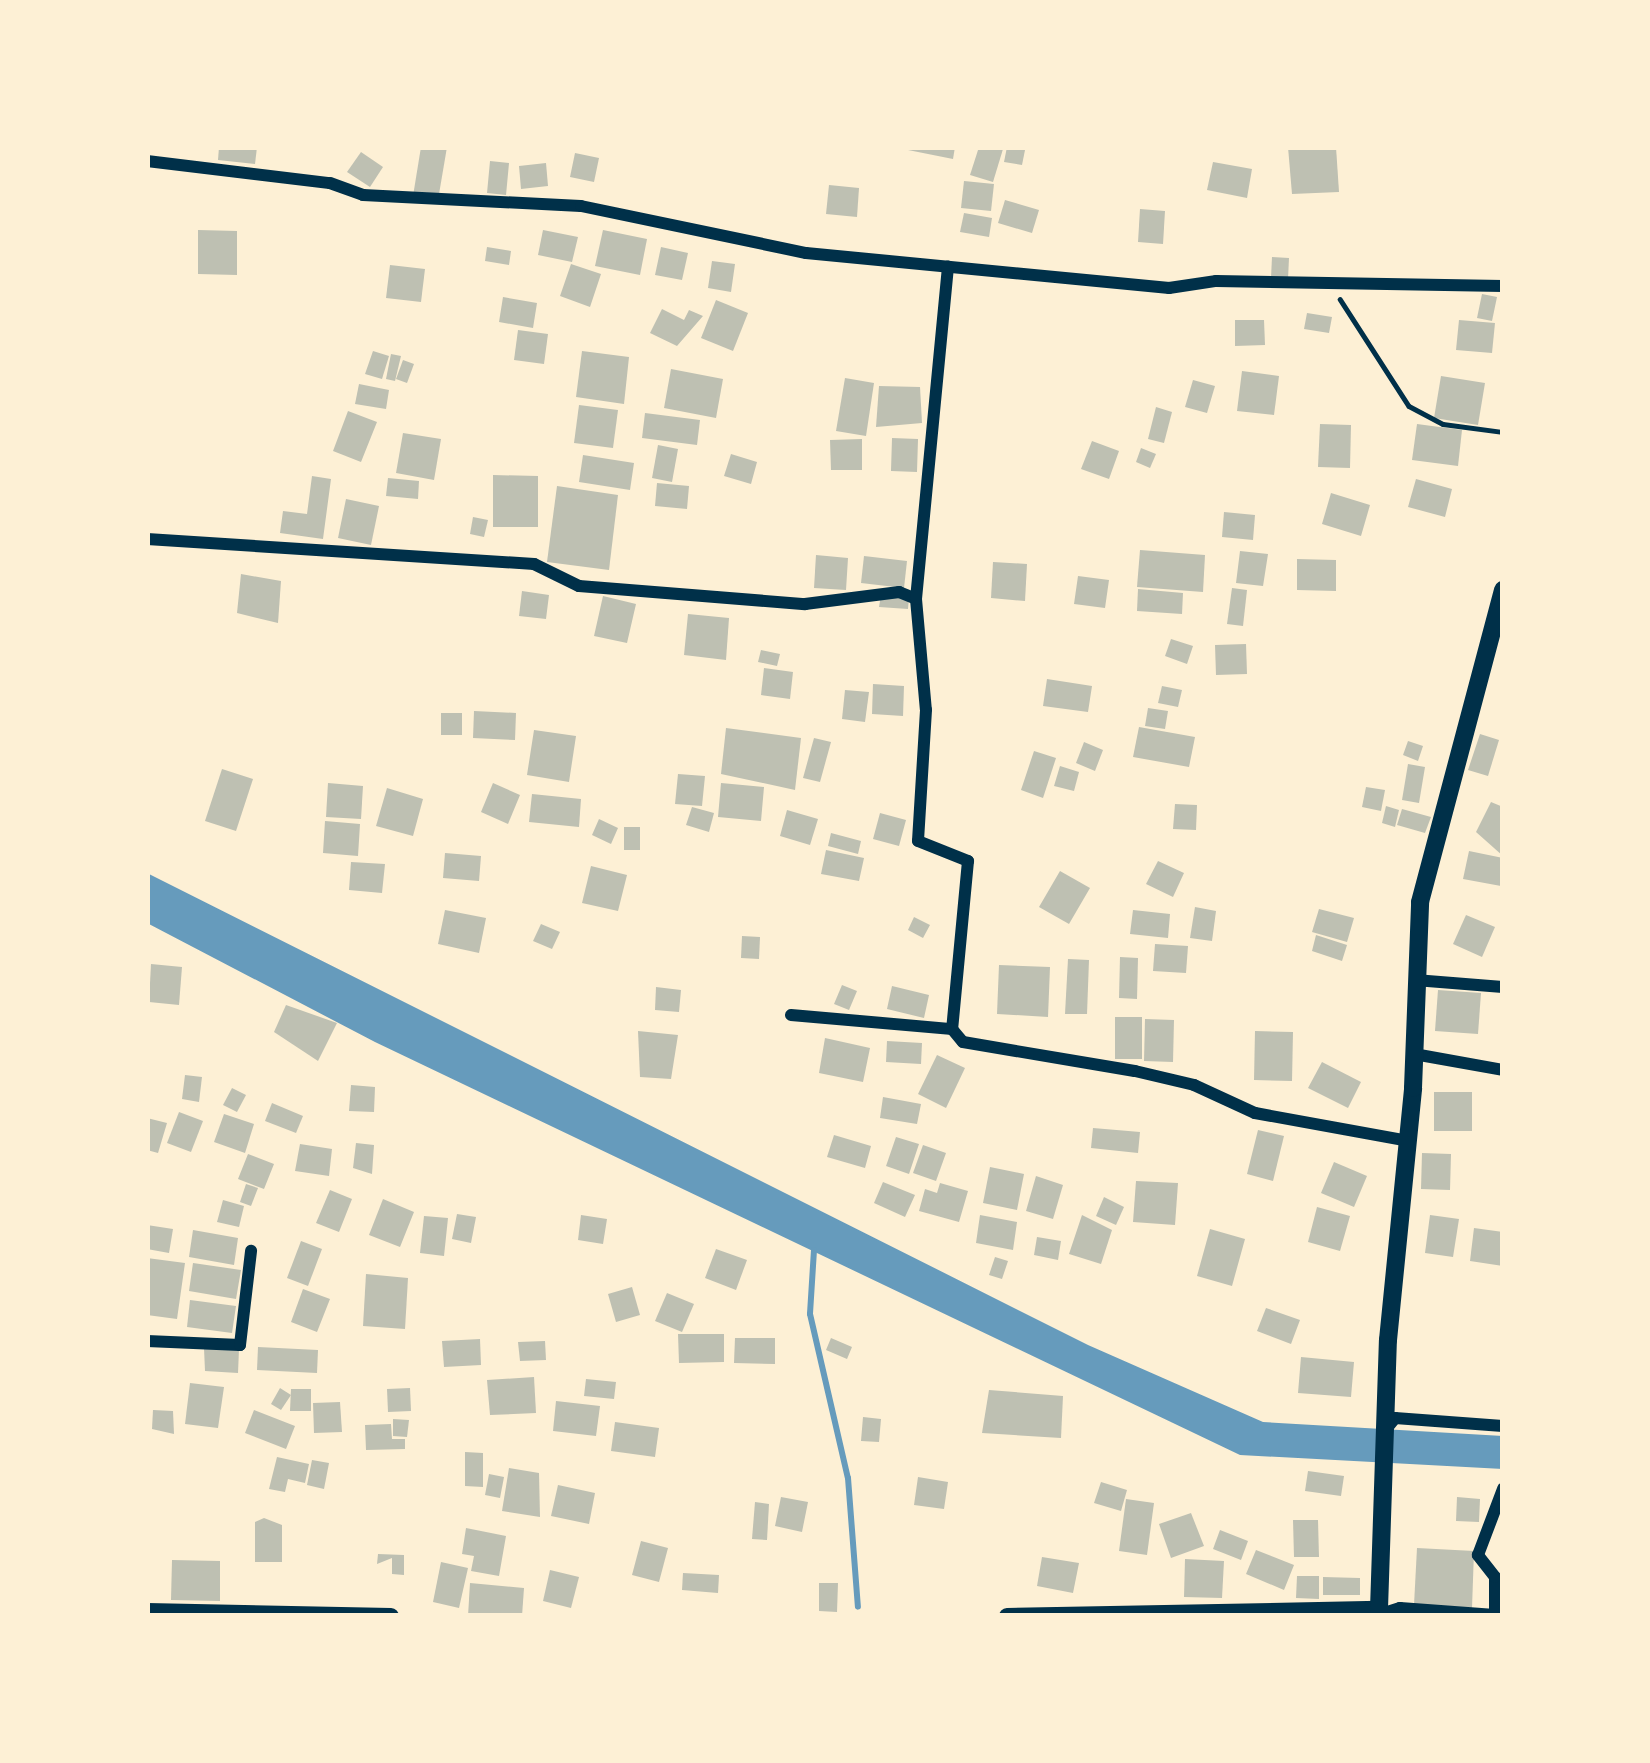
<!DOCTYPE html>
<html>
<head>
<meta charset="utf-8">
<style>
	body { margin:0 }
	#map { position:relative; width:1650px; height:1763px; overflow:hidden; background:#fdf0d5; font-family:"Archivo Narrow",sans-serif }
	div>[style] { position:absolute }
	.water>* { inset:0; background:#669bbc }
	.stream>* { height:6px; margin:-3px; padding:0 3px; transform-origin:3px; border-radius:3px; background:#669bbc }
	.building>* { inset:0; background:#bec0b2 }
	.path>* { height:4.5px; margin:-2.25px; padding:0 2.25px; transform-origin:2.25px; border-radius:2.25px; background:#003049 }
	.minor>* { height:12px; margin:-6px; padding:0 6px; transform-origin:6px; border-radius:6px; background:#003049 }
	.tertiary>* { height:16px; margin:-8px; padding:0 8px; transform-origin:8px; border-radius:8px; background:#003049 }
	.secondary>* { height:18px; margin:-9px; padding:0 9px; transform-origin:9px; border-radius:9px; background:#003049 }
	span { translate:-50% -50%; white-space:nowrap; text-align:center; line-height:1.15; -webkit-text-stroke:9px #fdf0d5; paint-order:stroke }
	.frame { position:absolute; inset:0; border:150px solid #fdf0d5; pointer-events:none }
</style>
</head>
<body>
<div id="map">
	<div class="water">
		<i style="clip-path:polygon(147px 873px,1088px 1345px,1263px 1422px,1503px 1436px,1503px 1469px,1240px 1455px,375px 1042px,147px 923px)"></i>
	</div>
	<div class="stream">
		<i style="left:814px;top:1250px;width:64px;rotate:93.6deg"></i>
		<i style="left:810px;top:1314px;width:168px;rotate:77deg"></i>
		<i style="left:848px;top:1478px;width:129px;rotate:85.6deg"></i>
	</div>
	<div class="building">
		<i style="clip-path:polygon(219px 147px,257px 147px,255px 164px,218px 160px)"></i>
		<i style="clip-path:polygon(421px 147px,447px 147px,438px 200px,413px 196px)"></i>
		<i style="clip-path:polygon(893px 147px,955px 147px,953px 159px)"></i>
		<i style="clip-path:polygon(979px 147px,1003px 149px,993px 182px,970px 175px)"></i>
		<i style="clip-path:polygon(1007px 147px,1025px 150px,1022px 165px,1004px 162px)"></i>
		<i style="clip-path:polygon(1288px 147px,1336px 147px,1339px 192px,1292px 194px)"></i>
		<i style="clip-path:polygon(361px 152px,383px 167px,370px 187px,347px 172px)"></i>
		<i style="clip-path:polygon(575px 153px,599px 158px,594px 182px,570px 177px)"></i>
		<i style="clip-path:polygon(490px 161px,509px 163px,506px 195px,487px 193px)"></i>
		<i style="clip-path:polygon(1213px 162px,1252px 169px,1247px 198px,1207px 190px)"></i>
		<i style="clip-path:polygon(546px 163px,548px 186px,521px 189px,519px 166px)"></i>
		<i style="clip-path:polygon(964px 181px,994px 184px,991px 211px,961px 208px)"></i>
		<i style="clip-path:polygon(829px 185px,859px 188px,857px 217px,826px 214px)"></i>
		<i style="clip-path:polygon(1005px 200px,1039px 210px,1032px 233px,998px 223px)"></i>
		<i style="clip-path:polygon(1140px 209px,1165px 211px,1163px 244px,1138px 242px)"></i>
		<i style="clip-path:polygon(964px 213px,992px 218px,989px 237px,960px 232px)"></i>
		<i style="clip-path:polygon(198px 230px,237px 231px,237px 275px,198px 274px)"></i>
		<i style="clip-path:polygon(543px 230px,578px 237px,572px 262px,538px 255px)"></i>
		<i style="clip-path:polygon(603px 230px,647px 239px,640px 275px,595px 266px)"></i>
		<i style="clip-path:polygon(487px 247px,511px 251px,509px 265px,485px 261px)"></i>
		<i style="clip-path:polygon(661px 247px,688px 253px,682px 280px,655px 275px)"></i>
		<i style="clip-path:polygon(1272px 257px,1289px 258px,1288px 279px,1271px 278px)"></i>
		<i style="clip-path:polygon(712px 261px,735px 264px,731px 292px,708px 288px)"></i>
		<i style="clip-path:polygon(571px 264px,601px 274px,590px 307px,560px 296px)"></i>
		<i style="clip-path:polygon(390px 265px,425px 269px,421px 302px,386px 298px)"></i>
		<i style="clip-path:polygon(1482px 294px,1497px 297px,1492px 321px,1477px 318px)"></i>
		<i style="clip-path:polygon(503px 297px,537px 303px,533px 328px,499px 322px)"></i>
		<i style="clip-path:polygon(716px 300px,748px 313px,733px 351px,701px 338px)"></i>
		<i style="clip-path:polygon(662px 309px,684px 320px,689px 310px,703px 316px,677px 346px,650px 333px)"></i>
		<i style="clip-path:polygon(1307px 313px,1332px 317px,1329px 333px,1304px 329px)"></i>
		<i style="clip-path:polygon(1235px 320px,1264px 320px,1265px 345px,1235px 346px)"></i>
		<i style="clip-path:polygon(1459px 320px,1495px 323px,1492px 353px,1456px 350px)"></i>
		<i style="clip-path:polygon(518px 330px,548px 334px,544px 364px,514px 360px)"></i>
		<i style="clip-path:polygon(373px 351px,389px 356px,382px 379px,365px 374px)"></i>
		<i style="clip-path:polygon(582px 351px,629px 357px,624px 404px,576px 397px)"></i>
		<i style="clip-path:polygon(391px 354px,401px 356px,395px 381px,386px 379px)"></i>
		<i style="clip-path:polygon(403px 360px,414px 364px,407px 383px,396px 379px)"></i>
		<i style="clip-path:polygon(671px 369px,723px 379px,716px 418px,664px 408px)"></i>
		<i style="clip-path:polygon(1242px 371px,1279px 376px,1274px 415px,1237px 411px)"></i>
		<i style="clip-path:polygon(1441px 376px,1485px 383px,1478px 425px,1434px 418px)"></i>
		<i style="clip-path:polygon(845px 378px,874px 383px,866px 436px,836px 431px)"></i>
		<i style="clip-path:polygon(1193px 380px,1215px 386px,1207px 413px,1185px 407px)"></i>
		<i style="clip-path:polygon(359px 384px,389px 390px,386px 409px,355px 404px)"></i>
		<i style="clip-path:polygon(879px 386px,920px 387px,922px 423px,876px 427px)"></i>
		<i style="clip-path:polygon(579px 405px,618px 410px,613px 448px,574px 443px)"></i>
		<i style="clip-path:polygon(1156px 407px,1172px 412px,1164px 443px,1148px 439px)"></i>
		<i style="clip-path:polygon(348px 411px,377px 422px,361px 462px,333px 451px)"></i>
		<i style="clip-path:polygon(645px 413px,700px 420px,697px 445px,642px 438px)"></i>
		<i style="clip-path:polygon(1320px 424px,1351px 425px,1350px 468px,1318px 467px)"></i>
		<i style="clip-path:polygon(1417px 424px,1462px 430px,1458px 466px,1412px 460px)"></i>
		<i style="clip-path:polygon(403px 433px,441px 439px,434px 480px,396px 473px)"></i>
		<i style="clip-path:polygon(892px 438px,918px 439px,917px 472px,891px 471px)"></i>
		<i style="clip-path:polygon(862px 439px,862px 470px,831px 470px,830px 440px)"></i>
		<i style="clip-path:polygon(1092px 441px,1119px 451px,1109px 479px,1081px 469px)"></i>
		<i style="clip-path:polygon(658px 445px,678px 449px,672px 482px,652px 478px)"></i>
		<i style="clip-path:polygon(1141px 448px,1156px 454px,1150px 468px,1136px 462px)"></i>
		<i style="clip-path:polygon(731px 454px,757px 462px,751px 484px,724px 476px)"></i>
		<i style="clip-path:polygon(583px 455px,634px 463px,630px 490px,579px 482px)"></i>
		<i style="clip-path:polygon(493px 475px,538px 476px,538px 527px,493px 527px)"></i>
		<i style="clip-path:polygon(312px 476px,331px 479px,323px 539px,280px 533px,283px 511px,307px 514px)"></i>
		<i style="clip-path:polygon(388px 478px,419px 481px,418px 499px,386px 496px)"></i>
		<i style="clip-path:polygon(1416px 479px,1452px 489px,1445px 517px,1408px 507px)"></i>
		<i style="clip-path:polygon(657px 483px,689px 486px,687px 509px,655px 506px)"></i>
		<i style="clip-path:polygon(557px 486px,618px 495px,609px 570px,547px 562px)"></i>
		<i style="clip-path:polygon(1331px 493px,1370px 505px,1361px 536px,1322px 524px)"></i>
		<i style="clip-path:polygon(346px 499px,379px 506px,371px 545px,338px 538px)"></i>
		<i style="clip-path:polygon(1224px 512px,1255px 515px,1253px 540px,1222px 537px)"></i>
		<i style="clip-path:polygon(473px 517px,488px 520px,484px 537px,470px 534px)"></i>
		<i style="clip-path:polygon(1140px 550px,1205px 555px,1203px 592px,1137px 587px)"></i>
		<i style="clip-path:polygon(1240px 551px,1268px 554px,1263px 586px,1236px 583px)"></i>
		<i style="clip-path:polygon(816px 555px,848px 558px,846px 590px,814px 588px)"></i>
		<i style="clip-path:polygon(864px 556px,907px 561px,904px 588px,861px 583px)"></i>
		<i style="clip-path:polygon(1297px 559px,1336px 560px,1336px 591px,1297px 590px)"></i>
		<i style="clip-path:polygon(993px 562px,1027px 564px,1025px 601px,991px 598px)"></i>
		<i style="clip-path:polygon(241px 574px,281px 581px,278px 623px,237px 613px)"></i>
		<i style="clip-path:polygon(1078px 576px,1109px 580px,1105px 608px,1074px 604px)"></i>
		<i style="clip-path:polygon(1232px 588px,1247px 590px,1243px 626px,1227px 624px)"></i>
		<i style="clip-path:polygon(1138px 589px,1183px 593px,1182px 614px,1137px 611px)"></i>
		<i style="clip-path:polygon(522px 591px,549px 595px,546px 619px,519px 616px)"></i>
		<i style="clip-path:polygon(881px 595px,909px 598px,908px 609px,879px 607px)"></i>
		<i style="clip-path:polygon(603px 596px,636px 604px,627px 643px,594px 636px)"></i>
		<i style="clip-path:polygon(688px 614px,729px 618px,726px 660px,684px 655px)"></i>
		<i style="clip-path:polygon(1171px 639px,1193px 646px,1187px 664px,1165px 656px)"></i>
		<i style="clip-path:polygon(1246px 644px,1247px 674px,1216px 675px,1215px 645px)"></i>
		<i style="clip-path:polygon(761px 650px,780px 654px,777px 666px,758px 662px)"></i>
		<i style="clip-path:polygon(764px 668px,793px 672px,790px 699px,761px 695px)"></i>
		<i style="clip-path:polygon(1047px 679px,1092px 686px,1088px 712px,1043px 706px)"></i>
		<i style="clip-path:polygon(873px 684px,904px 686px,903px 716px,872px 714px)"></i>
		<i style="clip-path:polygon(1162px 686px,1182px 690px,1178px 707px,1158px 703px)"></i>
		<i style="clip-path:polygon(845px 690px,869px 692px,865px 722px,842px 719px)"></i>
		<i style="clip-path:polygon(1148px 708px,1168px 711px,1165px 729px,1145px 726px)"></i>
		<i style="clip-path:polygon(474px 711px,516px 713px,515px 740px,473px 738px)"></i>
		<i style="clip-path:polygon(441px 713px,462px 713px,462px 735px,441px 735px)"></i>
		<i style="clip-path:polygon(1139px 727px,1195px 737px,1189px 767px,1133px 757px)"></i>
		<i style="clip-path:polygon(726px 728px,801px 738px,795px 790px,721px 774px)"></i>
		<i style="clip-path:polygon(534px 730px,576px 736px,569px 782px,527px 775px)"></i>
		<i style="clip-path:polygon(1480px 734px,1499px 740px,1488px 776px,1468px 770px)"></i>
		<i style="clip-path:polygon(814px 738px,831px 742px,820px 782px,803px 778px)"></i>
		<i style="clip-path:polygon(1408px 741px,1423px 746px,1418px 761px,1403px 755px)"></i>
		<i style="clip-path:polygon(1084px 742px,1103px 750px,1095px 771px,1076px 763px)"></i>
		<i style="clip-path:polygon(1034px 751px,1056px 758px,1043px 798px,1021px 790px)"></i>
		<i style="clip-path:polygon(1408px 764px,1425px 767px,1419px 803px,1402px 800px)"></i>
		<i style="clip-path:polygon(1060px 766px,1079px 772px,1074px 791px,1054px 786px)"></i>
		<i style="clip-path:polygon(222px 769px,253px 779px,236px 831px,205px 821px)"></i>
		<i style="clip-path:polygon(678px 774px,705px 776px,702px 806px,675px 804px)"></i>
		<i style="clip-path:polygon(328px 783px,363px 786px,361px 819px,326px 817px)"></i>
		<i style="clip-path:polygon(493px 783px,520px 795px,508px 824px,481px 812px)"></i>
		<i style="clip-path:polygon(721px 783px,764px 787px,761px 821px,718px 817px)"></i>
		<i style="clip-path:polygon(1366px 787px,1385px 790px,1381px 811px,1362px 807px)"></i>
		<i style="clip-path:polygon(387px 788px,423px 799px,413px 836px,376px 826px)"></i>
		<i style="clip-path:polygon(532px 794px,581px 799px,579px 827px,529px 822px)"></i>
		<i style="clip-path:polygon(1491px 802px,1503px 807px,1503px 856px,1476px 832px)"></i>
		<i style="clip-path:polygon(1175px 804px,1197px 805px,1196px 830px,1173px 829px)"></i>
		<i style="clip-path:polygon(1386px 806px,1399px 810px,1395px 827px,1382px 823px)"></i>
		<i style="clip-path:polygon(692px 807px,714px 813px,709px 832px,686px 825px)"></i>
		<i style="clip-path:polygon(1402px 809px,1431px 817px,1425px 833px,1397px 825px)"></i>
		<i style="clip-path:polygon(787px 810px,818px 819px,810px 845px,780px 836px)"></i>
		<i style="clip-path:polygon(880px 813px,906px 820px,899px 846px,873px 839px)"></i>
		<i style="clip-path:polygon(599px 819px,618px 828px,611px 844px,592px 835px)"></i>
		<i style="clip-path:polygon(325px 821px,360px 824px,358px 856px,323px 853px)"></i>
		<i style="clip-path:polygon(624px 827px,640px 827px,640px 850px,624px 850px)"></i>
		<i style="clip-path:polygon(831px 833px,861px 841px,858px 854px,828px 846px)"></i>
		<i style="clip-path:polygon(826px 850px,864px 858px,859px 881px,821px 874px)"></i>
		<i style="clip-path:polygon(1469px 851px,1503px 858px,1501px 886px,1463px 879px)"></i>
		<i style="clip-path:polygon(445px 853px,481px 856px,479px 881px,443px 878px)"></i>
		<i style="clip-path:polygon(1158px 861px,1184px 873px,1173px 897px,1146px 884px)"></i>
		<i style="clip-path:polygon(351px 862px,385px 864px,382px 893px,349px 890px)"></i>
		<i style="clip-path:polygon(591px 866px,627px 875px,618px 911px,582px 903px)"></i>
		<i style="clip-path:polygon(1060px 871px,1090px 888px,1069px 924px,1039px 907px)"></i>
		<i style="clip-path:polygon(1195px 907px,1216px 911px,1212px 941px,1190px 938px)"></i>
		<i style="clip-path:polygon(1319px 909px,1354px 918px,1347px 942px,1312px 932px)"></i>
		<i style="clip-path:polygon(445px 910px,486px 918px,479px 953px,438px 944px)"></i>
		<i style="clip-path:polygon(1133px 910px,1170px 914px,1168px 938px,1130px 934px)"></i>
		<i style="clip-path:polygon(1466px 915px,1495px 927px,1482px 957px,1453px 944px)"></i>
		<i style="clip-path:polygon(914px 917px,930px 925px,923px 938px,908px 930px)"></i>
		<i style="clip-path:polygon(541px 924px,560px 932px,552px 949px,533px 941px)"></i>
		<i style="clip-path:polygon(1316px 935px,1347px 945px,1342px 961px,1312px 951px)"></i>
		<i style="clip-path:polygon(742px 936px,760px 937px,759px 959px,741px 958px)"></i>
		<i style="clip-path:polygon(1155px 944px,1188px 946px,1186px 973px,1153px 971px)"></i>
		<i style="clip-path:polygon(1120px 957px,1138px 958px,1137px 999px,1119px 998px)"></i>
		<i style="clip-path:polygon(1068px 959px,1089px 960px,1087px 1014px,1065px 1014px)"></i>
		<i style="clip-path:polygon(151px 964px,182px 967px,179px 1005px,149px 1002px)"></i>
		<i style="clip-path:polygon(999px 965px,1050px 967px,1048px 1017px,997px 1014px)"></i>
		<i style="clip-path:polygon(842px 985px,857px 991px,849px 1010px,834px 1004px)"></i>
		<i style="clip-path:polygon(892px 986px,929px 995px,924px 1018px,887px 1009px)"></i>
		<i style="clip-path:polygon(656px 987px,681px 990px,679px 1012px,655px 1010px)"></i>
		<i style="clip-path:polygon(1438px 990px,1481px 993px,1478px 1034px,1435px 1031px)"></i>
		<i style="clip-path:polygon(286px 1005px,337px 1023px,318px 1061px,274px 1032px)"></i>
		<i style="clip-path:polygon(1115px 1017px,1142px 1017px,1142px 1059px,1115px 1059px)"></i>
		<i style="clip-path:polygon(1145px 1019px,1174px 1020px,1173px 1062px,1144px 1061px)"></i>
		<i style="clip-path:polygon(638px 1031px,678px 1035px,671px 1079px,640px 1077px)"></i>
		<i style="clip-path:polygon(1255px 1031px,1293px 1032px,1292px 1081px,1254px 1080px)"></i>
		<i style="clip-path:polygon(825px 1038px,870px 1048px,863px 1082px,819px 1073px)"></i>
		<i style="clip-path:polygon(887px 1041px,922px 1043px,921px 1064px,886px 1062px)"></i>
		<i style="clip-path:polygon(937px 1055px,965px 1068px,946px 1108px,918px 1094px)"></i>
		<i style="clip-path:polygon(1322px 1062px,1361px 1082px,1348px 1108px,1308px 1088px)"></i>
		<i style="clip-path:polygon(185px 1075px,202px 1077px,199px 1102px,182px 1099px)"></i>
		<i style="clip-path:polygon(351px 1085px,375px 1087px,374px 1112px,349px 1111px)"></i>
		<i style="clip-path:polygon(232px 1088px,246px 1095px,237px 1112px,223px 1105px)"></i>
		<i style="clip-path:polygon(1434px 1092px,1472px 1092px,1472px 1131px,1434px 1131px)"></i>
		<i style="clip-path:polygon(883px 1097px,921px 1104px,917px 1124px,880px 1118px)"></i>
		<i style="clip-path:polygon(272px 1103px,303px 1116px,296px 1133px,265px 1121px)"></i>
		<i style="clip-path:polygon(179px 1112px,203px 1121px,191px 1152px,167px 1143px)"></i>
		<i style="clip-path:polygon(224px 1114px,254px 1124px,245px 1153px,214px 1142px)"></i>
		<i style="clip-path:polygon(147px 1118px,167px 1123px,158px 1153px,147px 1150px)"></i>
		<i style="clip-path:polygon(1093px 1128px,1140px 1132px,1138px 1153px,1091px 1148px)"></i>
		<i style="clip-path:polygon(1258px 1130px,1284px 1136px,1273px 1181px,1247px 1174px)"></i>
		<i style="clip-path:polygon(834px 1135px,871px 1146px,865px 1168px,827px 1157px)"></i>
		<i style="clip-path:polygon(896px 1137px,919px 1144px,909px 1174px,886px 1166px)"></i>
		<i style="clip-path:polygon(356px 1143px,374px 1145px,372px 1174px,353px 1168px)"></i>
		<i style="clip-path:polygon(300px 1144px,332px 1149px,329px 1176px,295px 1171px)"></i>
		<i style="clip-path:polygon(923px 1145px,946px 1153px,936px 1181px,913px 1173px)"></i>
		<i style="clip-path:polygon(1422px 1153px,1451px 1154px,1450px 1190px,1421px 1189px)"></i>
		<i style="clip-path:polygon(248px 1154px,274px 1164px,264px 1189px,238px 1179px)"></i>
		<i style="clip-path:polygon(1334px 1162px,1367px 1176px,1354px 1207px,1321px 1193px)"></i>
		<i style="clip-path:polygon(990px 1167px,1024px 1174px,1017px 1210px,983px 1203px)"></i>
		<i style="clip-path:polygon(1036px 1176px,1063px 1185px,1053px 1219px,1026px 1211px)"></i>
		<i style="clip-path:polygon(1136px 1181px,1178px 1183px,1175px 1225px,1133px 1222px)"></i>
		<i style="clip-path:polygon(883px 1182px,915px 1195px,905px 1217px,874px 1203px)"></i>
		<i style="clip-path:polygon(940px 1183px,968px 1191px,959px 1222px,919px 1211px,925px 1189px,937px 1193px)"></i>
		<i style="clip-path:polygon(246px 1184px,258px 1188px,251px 1206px,240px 1202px)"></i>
		<i style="clip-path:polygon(330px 1190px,352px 1199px,339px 1232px,316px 1223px)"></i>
		<i style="clip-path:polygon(1104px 1197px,1124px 1207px,1116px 1225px,1096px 1216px)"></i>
		<i style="clip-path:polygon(383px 1199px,414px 1212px,400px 1247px,369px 1235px)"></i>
		<i style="clip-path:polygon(223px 1200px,244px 1206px,239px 1227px,217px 1222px)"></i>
		<i style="clip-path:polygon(1317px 1207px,1350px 1216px,1340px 1251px,1308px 1242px)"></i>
		<i style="clip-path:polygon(457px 1214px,476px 1217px,471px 1243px,452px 1239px)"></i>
		<i style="clip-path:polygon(581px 1215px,607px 1219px,603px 1244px,578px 1240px)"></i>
		<i style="clip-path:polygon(980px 1215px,1017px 1222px,1013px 1250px,976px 1243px)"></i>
		<i style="clip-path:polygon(1082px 1215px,1112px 1230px,1101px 1264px,1069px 1254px)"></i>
		<i style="clip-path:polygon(1430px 1215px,1459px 1219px,1453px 1257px,1425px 1253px)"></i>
		<i style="clip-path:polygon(424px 1216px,448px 1218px,444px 1256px,420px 1253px)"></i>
		<i style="clip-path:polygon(147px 1225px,173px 1229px,169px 1253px,147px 1249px)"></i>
		<i style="clip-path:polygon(1474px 1228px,1503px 1232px,1503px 1266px,1470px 1261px)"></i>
		<i style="clip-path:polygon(1210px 1229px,1245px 1239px,1232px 1286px,1197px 1276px)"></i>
		<i style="clip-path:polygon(193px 1230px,238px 1238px,234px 1265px,189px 1257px)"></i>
		<i style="clip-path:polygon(1037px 1237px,1061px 1241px,1058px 1260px,1034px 1255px)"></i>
		<i style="clip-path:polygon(301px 1241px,322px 1249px,308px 1286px,287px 1278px)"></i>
		<i style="clip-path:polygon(716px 1249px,747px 1260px,736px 1290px,705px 1278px)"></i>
		<i style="clip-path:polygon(995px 1257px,1008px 1261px,1002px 1279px,989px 1275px)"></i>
		<i style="clip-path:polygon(147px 1258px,185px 1263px,177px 1319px,147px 1315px)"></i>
		<i style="clip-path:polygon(193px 1263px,241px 1270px,236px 1299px,189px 1291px)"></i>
		<i style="clip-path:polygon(366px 1274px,408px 1278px,405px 1329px,363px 1326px)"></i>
		<i style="clip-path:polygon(632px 1287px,640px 1315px,616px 1322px,608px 1294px)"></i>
		<i style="clip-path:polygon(303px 1289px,330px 1299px,317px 1332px,291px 1322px)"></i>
		<i style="clip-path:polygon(667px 1293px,694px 1304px,682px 1332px,655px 1321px)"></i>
		<i style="clip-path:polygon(190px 1300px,236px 1306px,232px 1333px,187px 1327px)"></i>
		<i style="clip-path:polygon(1266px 1308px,1300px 1320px,1291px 1344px,1257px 1331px)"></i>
		<i style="clip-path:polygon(678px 1334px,724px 1334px,724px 1362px,679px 1363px)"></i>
		<i style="clip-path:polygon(735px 1338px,775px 1338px,775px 1364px,734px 1363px)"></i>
		<i style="clip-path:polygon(831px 1338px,852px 1347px,847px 1359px,826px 1350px)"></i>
		<i style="clip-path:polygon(480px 1339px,481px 1365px,444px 1367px,442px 1341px)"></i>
		<i style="clip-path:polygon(545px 1341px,546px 1360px,520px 1361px,518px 1342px)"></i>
		<i style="clip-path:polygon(258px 1347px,318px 1350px,317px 1373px,257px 1370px)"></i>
		<i style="clip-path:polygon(204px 1348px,239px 1349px,238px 1373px,205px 1371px)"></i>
		<i style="clip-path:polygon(1301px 1357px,1354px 1362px,1351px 1397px,1298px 1393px)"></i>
		<i style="clip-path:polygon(534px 1377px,536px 1413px,490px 1415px,487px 1380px)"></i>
		<i style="clip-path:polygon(586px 1379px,616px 1382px,614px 1399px,584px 1396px)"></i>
		<i style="clip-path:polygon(190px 1383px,224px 1387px,218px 1428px,185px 1424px)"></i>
		<i style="clip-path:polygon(280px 1388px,291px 1395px,281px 1410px,271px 1404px)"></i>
		<i style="clip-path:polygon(410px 1388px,411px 1411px,388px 1412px,387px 1389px)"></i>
		<i style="clip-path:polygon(291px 1389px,311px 1389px,311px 1411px,290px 1411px)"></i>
		<i style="clip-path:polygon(989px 1390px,1063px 1396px,1061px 1438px,982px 1433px)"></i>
		<i style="clip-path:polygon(556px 1401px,600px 1406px,596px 1436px,553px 1431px)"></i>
		<i style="clip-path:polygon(340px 1402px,342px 1432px,314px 1433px,313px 1403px)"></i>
		<i style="clip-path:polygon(153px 1410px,173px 1411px,174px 1434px,152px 1429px)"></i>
		<i style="clip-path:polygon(254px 1410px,295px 1426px,286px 1449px,245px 1433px)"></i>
		<i style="clip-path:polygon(863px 1417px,881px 1419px,879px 1442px,861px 1441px)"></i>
		<i style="clip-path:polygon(393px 1419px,409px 1420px,407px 1437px,393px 1436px)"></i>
		<i style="clip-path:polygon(615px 1422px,659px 1428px,655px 1457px,611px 1451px)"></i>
		<i style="clip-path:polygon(391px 1424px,392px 1439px,405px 1439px,405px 1449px,366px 1450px,365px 1425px)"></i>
		<i style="clip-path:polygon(465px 1452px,483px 1453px,483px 1487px,465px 1486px)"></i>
		<i style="clip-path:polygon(277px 1457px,309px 1464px,305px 1483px,288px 1479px,285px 1492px,269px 1489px)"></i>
		<i style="clip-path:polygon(312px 1460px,329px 1463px,324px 1489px,307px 1485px)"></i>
		<i style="clip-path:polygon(509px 1468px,539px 1473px,540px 1517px,502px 1511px)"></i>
		<i style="clip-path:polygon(1308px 1471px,1344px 1476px,1341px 1496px,1305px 1491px)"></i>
		<i style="clip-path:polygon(489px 1474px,504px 1477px,500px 1498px,485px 1495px)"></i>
		<i style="clip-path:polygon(918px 1477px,948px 1482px,944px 1509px,914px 1505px)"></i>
		<i style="clip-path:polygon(1101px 1482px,1127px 1490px,1121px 1511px,1094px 1503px)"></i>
		<i style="clip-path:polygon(558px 1485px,595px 1493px,589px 1524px,551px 1516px)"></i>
		<i style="clip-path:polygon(781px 1497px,808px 1502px,802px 1532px,775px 1526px)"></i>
		<i style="clip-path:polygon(1457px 1497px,1480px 1499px,1479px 1522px,1456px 1521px)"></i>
		<i style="clip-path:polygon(1126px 1499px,1154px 1503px,1147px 1555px,1119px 1551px)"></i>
		<i style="clip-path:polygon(755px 1502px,769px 1504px,767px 1540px,752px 1539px)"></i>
		<i style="clip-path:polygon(1191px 1513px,1204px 1546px,1171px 1558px,1159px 1524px)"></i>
		<i style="clip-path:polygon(264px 1518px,282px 1525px,282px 1562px,255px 1562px,255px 1522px)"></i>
		<i style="clip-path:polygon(1293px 1520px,1318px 1520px,1319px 1557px,1294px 1557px)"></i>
		<i style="clip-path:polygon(466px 1528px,506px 1536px,499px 1576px,471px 1571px,474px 1556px,462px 1554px)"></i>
		<i style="clip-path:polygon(1220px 1530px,1248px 1541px,1241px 1560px,1213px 1549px)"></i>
		<i style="clip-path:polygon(641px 1541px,668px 1548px,659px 1582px,632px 1575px)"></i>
		<i style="clip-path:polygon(1417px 1548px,1474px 1551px,1472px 1608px,1414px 1605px)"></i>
		<i style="clip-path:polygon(1256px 1550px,1294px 1565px,1284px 1590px,1246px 1574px)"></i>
		<i style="clip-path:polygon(378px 1554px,404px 1555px,404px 1575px,392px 1574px,392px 1558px,377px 1564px)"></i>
		<i style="clip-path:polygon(1042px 1557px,1079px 1563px,1073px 1593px,1037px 1586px)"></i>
		<i style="clip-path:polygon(1185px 1559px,1224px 1561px,1222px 1598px,1184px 1597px)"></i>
		<i style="clip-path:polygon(172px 1560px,220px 1561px,220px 1601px,171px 1600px)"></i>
		<i style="clip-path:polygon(441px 1562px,468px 1568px,459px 1608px,433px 1602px)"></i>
		<i style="clip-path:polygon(550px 1570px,579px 1577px,571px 1608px,543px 1601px)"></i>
		<i style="clip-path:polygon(683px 1573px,719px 1575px,718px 1593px,682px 1590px)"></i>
		<i style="clip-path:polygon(1297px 1576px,1319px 1576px,1319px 1599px,1296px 1598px)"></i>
		<i style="clip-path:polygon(1323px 1577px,1360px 1578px,1360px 1595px,1323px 1595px)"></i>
		<i style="clip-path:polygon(470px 1583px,524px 1588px,522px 1616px,468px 1616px)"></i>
		<i style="clip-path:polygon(819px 1583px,838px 1583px,837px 1612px,819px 1611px)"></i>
	</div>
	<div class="path">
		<i style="left:1340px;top:299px;width:127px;rotate:57.2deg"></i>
		<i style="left:1409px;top:406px;width:38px;rotate:28deg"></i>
		<i style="left:1443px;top:424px;width:61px;rotate:7.6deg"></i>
	</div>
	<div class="minor">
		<i style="left:147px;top:161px;width:184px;rotate:6.9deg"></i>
		<i style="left:330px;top:183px;width:35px;rotate:20deg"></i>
		<i style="left:363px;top:195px;width:218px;rotate:2.9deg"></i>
		<i style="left:581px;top:206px;width:230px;rotate:11.8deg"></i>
		<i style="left:806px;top:253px;width:365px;rotate:5.5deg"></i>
		<i style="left:1169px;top:288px;width:48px;rotate:-8.5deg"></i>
		<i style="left:1216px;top:281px;width:287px;rotate:1deg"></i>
		<i style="left:147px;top:539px;width:388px;rotate:3.7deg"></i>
		<i style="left:534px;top:564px;width:50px;rotate:26.1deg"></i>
		<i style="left:579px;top:586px;width:227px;rotate:4.6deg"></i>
		<i style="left:805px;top:604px;width:95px;rotate:-7.3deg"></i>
		<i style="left:899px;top:592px;width:18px;rotate:22deg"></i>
		<i style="left:916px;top:599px;width:111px;rotate:84.9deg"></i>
		<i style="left:926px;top:710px;width:131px;rotate:93.5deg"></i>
		<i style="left:918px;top:841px;width:54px;rotate:21.8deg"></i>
		<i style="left:968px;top:861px;width:169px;rotate:95.4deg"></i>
		<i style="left:952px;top:1029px;width:17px;rotate:50deg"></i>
		<i style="left:963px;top:1042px;width:174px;rotate:9.6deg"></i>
		<i style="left:1135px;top:1071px;width:61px;rotate:13.3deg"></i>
		<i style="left:1194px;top:1085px;width:67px;rotate:24.7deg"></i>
		<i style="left:1255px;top:1113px;width:157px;rotate:10.3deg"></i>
		<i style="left:916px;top:599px;width:334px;rotate:-84.5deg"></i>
		<i style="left:1415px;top:980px;width:88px;rotate:4.5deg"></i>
		<i style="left:791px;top:1015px;width:162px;rotate:5deg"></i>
		<i style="left:1414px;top:1054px;width:90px;rotate:10.2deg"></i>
		<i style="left:147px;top:1341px;width:93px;rotate:2.5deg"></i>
		<i style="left:240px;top:1345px;width:95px;rotate:-83.3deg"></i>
		<i style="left:1387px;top:1428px;width:13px;rotate:-51deg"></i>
		<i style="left:1395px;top:1418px;width:108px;rotate:4.2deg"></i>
		<i style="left:1378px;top:1615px;width:23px;rotate:-18deg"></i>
		<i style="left:1400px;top:1608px;width:95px;rotate:4.2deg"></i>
		<i style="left:1495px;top:1615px;width:38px;rotate:-90deg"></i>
		<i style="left:1495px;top:1577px;width:28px;rotate:-128deg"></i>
		<i style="left:1478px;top:1555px;width:71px;rotate:-69.3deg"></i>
	</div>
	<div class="tertiary">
		<i style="left:147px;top:1611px;width:244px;rotate:1.2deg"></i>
		<i style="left:1007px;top:1616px;width:372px;rotate:-1.1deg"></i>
	</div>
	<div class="secondary">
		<i style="left:1379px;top:1609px;width:269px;rotate:-88.1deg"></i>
		<i style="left:1388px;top:1340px;width:253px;rotate:-84.3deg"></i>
		<i style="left:1413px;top:1088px;width:186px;rotate:-87.8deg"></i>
		<i style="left:1420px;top:902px;width:323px;rotate:-75.1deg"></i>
	</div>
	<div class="frame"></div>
</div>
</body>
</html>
